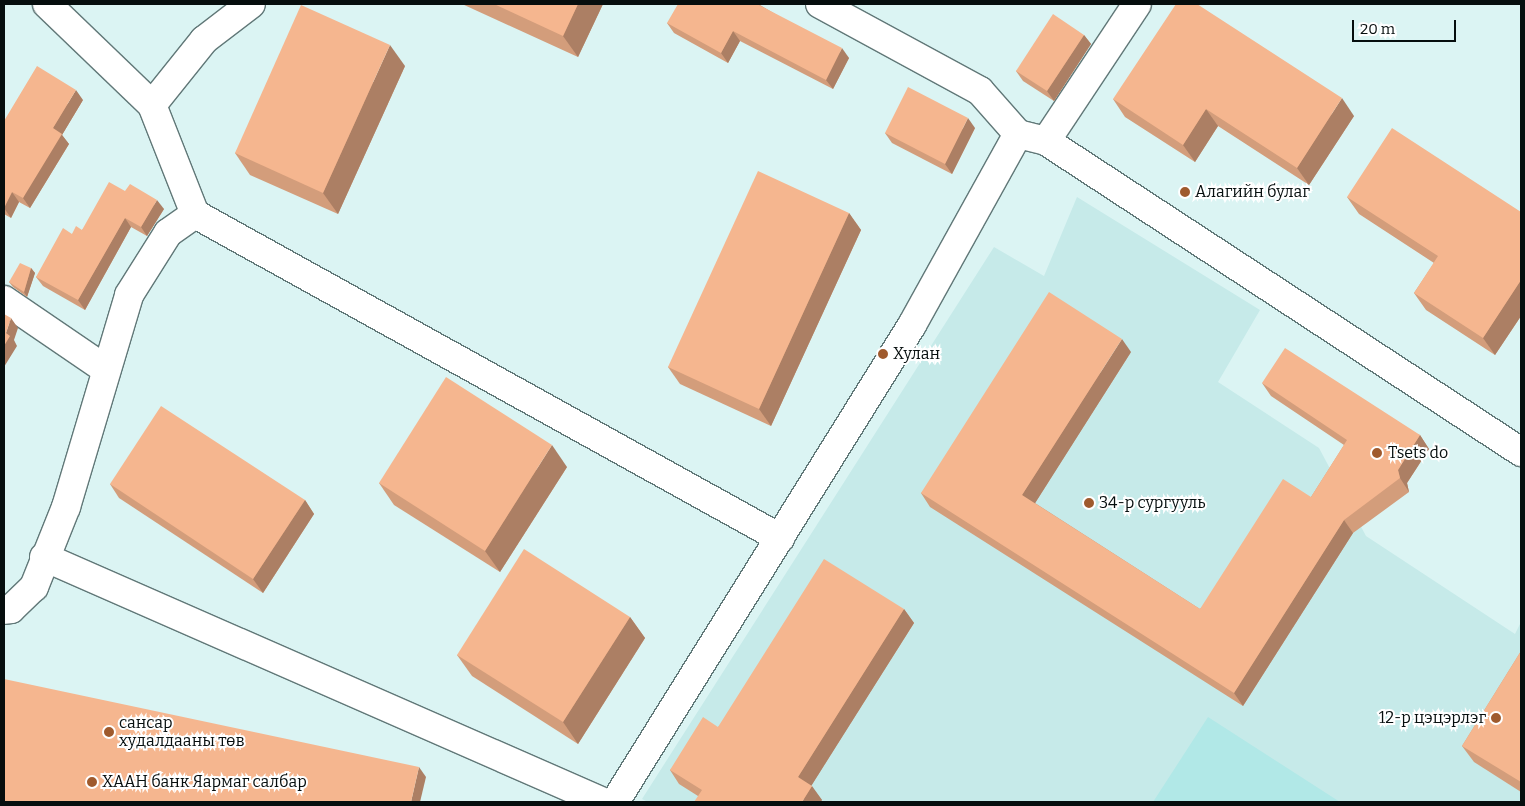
<!DOCTYPE html>
<html>
<head>
<meta charset="utf-8">
<style>
	body { margin:0 }
	#map { position:relative; width:1525px; height:806px; overflow:hidden; background:#dbf4f3; font-family:Bitter,serif }
	div>[style] { position:absolute }
	.built>* { inset:0; background:#c6eae9 }
	.green>* { inset:0; background:#b1e8e7 }
	.roads { filter:drop-shadow(1px 0 #617878) drop-shadow(-1px 0 #617878) drop-shadow(0 1px #617878) drop-shadow(0 -1px #617878) }
	.minor>* { height:28px; margin:-14px; padding:0 14px; transform-origin:14px; border-radius:14px; background:#fff }
	.wall>* { inset:0; background:#d39d7b }
	.shaded-wall>* { inset:0; background:#ac7f64 }
	.building>* { inset:0; background:#f5b68f }
	.dots>* { width:14px; height:14px; translate:-50% -50%; box-sizing:border-box; border:2px solid #fff; border-radius:50% }
	span { translate:-50% -50%; white-space:nowrap; text-align:center; line-height:1.15; -webkit-text-stroke:4px #fff; paint-order:stroke }
	.poi-label { font-size:16px; color:#060e0e }
	.left { translate:0 -50%; text-align:left }
	.right { translate:-100% -50%; text-align:right }
	.frame { position:absolute; inset:0; border:5px solid #060e0e; pointer-events:none }
	.scale { position:absolute; left:1352px; top:20px; width:104px; height:22px; box-sizing:border-box; border:2px solid #060e0e; border-top:0; padding-left:6px; font-size:15px; line-height:18px; white-space:nowrap; color:#060e0e; -webkit-text-stroke:4px #fff; paint-order:stroke }
</style>
</head>
<body>
<div id="map">
	<div class="built">
		<i style="clip-path:polygon(1077px 197px,1260px 310px,1218px 382px,1319px 448px,1366px 536px,1515px 634px,1521px 622px,1521px 802px,648px 802px,642px 799px,994px 247px,1044px 276px)"></i>
	</div>
	<div class="green">
		<i style="clip-path:polygon(1208px 717px,1340px 802px,1153px 802px)"></i>
	</div>
	<div class="roads">
		<div class="minor">
			<i style="left:47px;top:4px;width:146px;rotate:43.9deg"></i>
			<i style="left:152px;top:105px;width:117px;rotate:68.5deg"></i>
			<i style="left:195px;top:214px;width:669px;rotate:28.98deg"></i>
			<i style="left:820px;top:4px;width:182px;rotate:28.5deg"></i>
			<i style="left:980px;top:91px;width:57px;rotate:48.5deg"></i>
			<i style="left:1018px;top:134px;width:29px;rotate:14deg"></i>
			<i style="left:1046px;top:141px;width:568px;rotate:33.21deg"></i>
			<i style="left:152px;top:105px;width:83px;rotate:-51.3deg"></i>
			<i style="left:204px;top:40px;width:59px;rotate:-37.5deg"></i>
			<i style="left:1046px;top:141px;width:164px;rotate:-56.4deg"></i>
			<i style="left:4px;top:300px;width:122px;rotate:34.3deg"></i>
			<i style="left:44px;top:557px;width:610px;rotate:23.67deg"></i>
			<i style="left:4px;top:610px;width:7px;rotate:-8deg"></i>
			<i style="left:11px;top:609px;width:32px;rotate:-44deg"></i>
			<i style="left:34px;top:587px;width:86px;rotate:-68.2deg"></i>
			<i style="left:66px;top:507px;width:221px;rotate:-73.4deg"></i>
			<i style="left:129px;top:295px;width:73px;rotate:-57.8deg"></i>
			<i style="left:168px;top:233px;width:33px;rotate:-35deg"></i>
			<i style="left:615px;top:802px;width:562px;rotate:-58.09deg"></i>
			<i style="left:912px;top:325px;width:218px;rotate:-61deg"></i>
		</div>
	</div>
	<div class="wall">
		<i style="clip-path:polygon(462px 4px,603px 4px,578px 57px)"></i>
		<i style="clip-path:polygon(761px 4px,760px 5px,849px 58px,833px 89px,740px 41px,728px 63px,674px 33px,667px 23px)"></i>
		<i style="clip-path:polygon(1084px 35px,1091px 44px,1054px 101px,1023px 81px,1016px 71px)"></i>
		<i style="clip-path:polygon(405px 66px,338px 214px,250px 175px,235px 153px)"></i>
		<i style="clip-path:polygon(1113px 99px,1354px 116px,1309px 185px,1218px 126px,1195px 162px,1125px 117px)"></i>
		<i style="clip-path:polygon(83px 100px,62px 135px,69px 144px,30px 208px,19px 202px,11px 218px,4px 214px,4px 121px)"></i>
		<i style="clip-path:polygon(975px 128px,952px 174px,892px 143px,885px 133px)"></i>
		<i style="clip-path:polygon(125px 191px,164px 209px,147px 236px,131px 227px,85px 310px,43px 286px,36px 277px,72px 234px,82px 230px)"></i>
		<i style="clip-path:polygon(1347px 197px,1521px 212px,1521px 316px,1495px 355px,1426px 310px,1414px 293px,1434px 263px,1359px 214px)"></i>
		<i style="clip-path:polygon(849px 213px,861px 230px,771px 426px,680px 384px,668px 367px)"></i>
		<i style="clip-path:polygon(31px 268px,35px 273px,27px 297px,13px 287px,9px 282px)"></i>
		<i style="clip-path:polygon(1131px 352px,1035px 503px,1200px 609px,1311px 497px,1344px 445px,1271px 396px,1262px 383px,1420px 435px,1429px 449px,1407px 483px,1409px 492px,1353px 533px,1243px 706px,930px 507px,921px 493px)"></i>
		<i style="clip-path:polygon(567px 467px,500px 572px,394px 505px,379px 483px)"></i>
		<i style="clip-path:polygon(110px 484px,305px 500px,314px 514px,263px 593px,119px 498px)"></i>
		<i style="clip-path:polygon(904px 609px,914px 623px,811px 786px,822px 800px,698px 796px,679px 784px,670px 770px,718px 727px)"></i>
		<i style="clip-path:polygon(630px 617px,645px 638px,578px 744px,472px 676px,457px 655px)"></i>
		<i style="clip-path:polygon(1521px 651px,1521px 792px,1474px 762px,1462px 746px)"></i>
	</div>
	<div class="shaded-wall">
		<i style="clip-path:polygon(578px 4px,603px 4px,578px 57px,563px 36px)"></i>
		<i style="clip-path:polygon(733px 31px,740px 41px,728px 63px,721px 53px)"></i>
		<i style="clip-path:polygon(1084px 35px,1091px 44px,1054px 101px,1047px 91px)"></i>
		<i style="clip-path:polygon(390px 45px,405px 66px,338px 214px,323px 193px)"></i>
		<i style="clip-path:polygon(842px 48px,849px 58px,833px 89px,826px 80px)"></i>
		<i style="clip-path:polygon(76px 90px,83px 100px,62px 135px,69px 144px,30px 208px,23px 198px,53px 128px)"></i>
		<i style="clip-path:polygon(1342px 98px,1354px 116px,1309px 185px,1297px 168px)"></i>
		<i style="clip-path:polygon(1206px 109px,1218px 126px,1195px 162px,1183px 145px)"></i>
		<i style="clip-path:polygon(968px 118px,975px 128px,952px 174px,945px 164px)"></i>
		<i style="clip-path:polygon(12px 192px,19px 202px,11px 218px,4px 208px)"></i>
		<i style="clip-path:polygon(157px 200px,164px 209px,147px 236px,141px 227px)"></i>
		<i style="clip-path:polygon(849px 213px,861px 230px,771px 426px,759px 409px)"></i>
		<i style="clip-path:polygon(125px 218px,131px 227px,85px 310px,78px 300px)"></i>
		<i style="clip-path:polygon(31px 268px,35px 273px,27px 297px,24px 292px)"></i>
		<i style="clip-path:polygon(1521px 280px,1521px 316px,1495px 355px,1483px 338px)"></i>
		<i style="clip-path:polygon(11px 318px,18px 328px,14px 340px,17px 346px,4px 367px,4px 346px,6px 333px)"></i>
		<i style="clip-path:polygon(1122px 339px,1131px 352px,1032px 508px,1022px 495px)"></i>
		<i style="clip-path:polygon(1420px 435px,1429px 449px,1407px 483px,1409px 492px,1400px 478px,1398px 470px)"></i>
		<i style="clip-path:polygon(552px 445px,567px 467px,500px 572px,485px 551px)"></i>
		<i style="clip-path:polygon(305px 500px,314px 514px,263px 593px,253px 579px)"></i>
		<i style="clip-path:polygon(1344px 520px,1353px 533px,1243px 706px,1234px 693px)"></i>
		<i style="clip-path:polygon(904px 609px,914px 623px,808px 791px,798px 777px)"></i>
		<i style="clip-path:polygon(630px 617px,645px 638px,578px 744px,563px 722px)"></i>
		<i style="clip-path:polygon(419px 767px,426px 777px,420px 802px,411px 802px)"></i>
		<i style="clip-path:polygon(812px 786px,822px 800px,821px 802px,802px 802px)"></i>
	</div>
	<div class="building">
		<i style="clip-path:polygon(494px 4px,578px 4px,563px 36px)"></i>
		<i style="clip-path:polygon(678px 4px,757px 4px,842px 48px,826px 80px,733px 31px,721px 53px,667px 23px)"></i>
		<i style="clip-path:polygon(1176px 4px,1197px 4px,1342px 98px,1297px 168px,1206px 109px,1183px 145px,1113px 99px)"></i>
		<i style="clip-path:polygon(301px 5px,390px 45px,323px 193px,235px 153px)"></i>
		<i style="clip-path:polygon(1053px 14px,1084px 35px,1047px 91px,1016px 71px)"></i>
		<i style="clip-path:polygon(37px 66px,76px 90px,53px 128px,62px 134px,23px 198px,12px 192px,4px 208px,4px 121px)"></i>
		<i style="clip-path:polygon(908px 87px,968px 118px,945px 164px,885px 133px)"></i>
		<i style="clip-path:polygon(1392px 128px,1521px 212px,1521px 280px,1483px 338px,1414px 293px,1438px 256px,1347px 197px)"></i>
		<i style="clip-path:polygon(758px 171px,849px 213px,759px 409px,668px 367px)"></i>
		<i style="clip-path:polygon(109px 182px,125px 191px,130px 184px,157px 200px,141px 227px,125px 218px,78px 300px,36px 277px,63px 228px,72px 234px,76px 226px,82px 230px)"></i>
		<i style="clip-path:polygon(20px 263px,31px 268px,24px 292px,9px 282px)"></i>
		<i style="clip-path:polygon(1049px 292px,1122px 339px,1022px 495px,1200px 609px,1283px 479px,1311px 497px,1347px 440px,1262px 383px,1285px 348px,1420px 435px,1398px 470px,1400px 478px,1344px 520px,1234px 693px,921px 493px)"></i>
		<i style="clip-path:polygon(4px 314px,11px 318px,6px 333px,10px 336px,4px 346px)"></i>
		<i style="clip-path:polygon(446px 377px,552px 445px,485px 551px,379px 483px)"></i>
		<i style="clip-path:polygon(161px 406px,305px 500px,253px 579px,110px 484px)"></i>
		<i style="clip-path:polygon(524px 549px,630px 617px,563px 722px,457px 655px)"></i>
		<i style="clip-path:polygon(824px 559px,904px 609px,798px 777px,812px 786px,802px 802px,694px 802px,702px 790px,670px 770px,703px 717px,718px 727px)"></i>
		<i style="clip-path:polygon(1521px 651px,1521px 782px,1462px 746px)"></i>
		<i style="clip-path:polygon(4px 679px,419px 767px,411px 802px,4px 802px)"></i>
	</div>
	<div class="dots">
		<i style="left:1185px;top:192px;background:#9f5a2d"></i>
		<i style="left:883px;top:354px;background:#9f5a2d"></i>
		<i style="left:1377px;top:453px;background:#9f5a2d"></i>
		<i style="left:1089px;top:503px;background:#9f5a2d"></i>
		<i style="left:1496px;top:718px;background:#9f5a2d"></i>
		<i style="left:109px;top:732px;background:#9f5a2d"></i>
		<i style="left:92px;top:782px;background:#9f5a2d"></i>
	</div>
	<div class="poi-label">
		<span class="left" style="left:1195px;top:192px">Алагийн булаг</span>
		<span class="left" style="left:893px;top:354px">Хулан</span>
		<span class="left" style="left:1388px;top:453px">Tsets do</span>
		<span class="left" style="left:1099px;top:503px">34-р сургууль</span>
		<span class="right" style="left:1486px;top:718px">12-р цэцэрлэг</span>
		<span class="left" style="left:119px;top:732px">сансар<br>худалдааны төв</span>
		<span class="left" style="left:102px;top:782px">ХААН банк Яармаг салбар</span>
	</div>
	<div class="frame"></div>
	<div class="scale">20 m</div>
</div>
</body>
</html>
